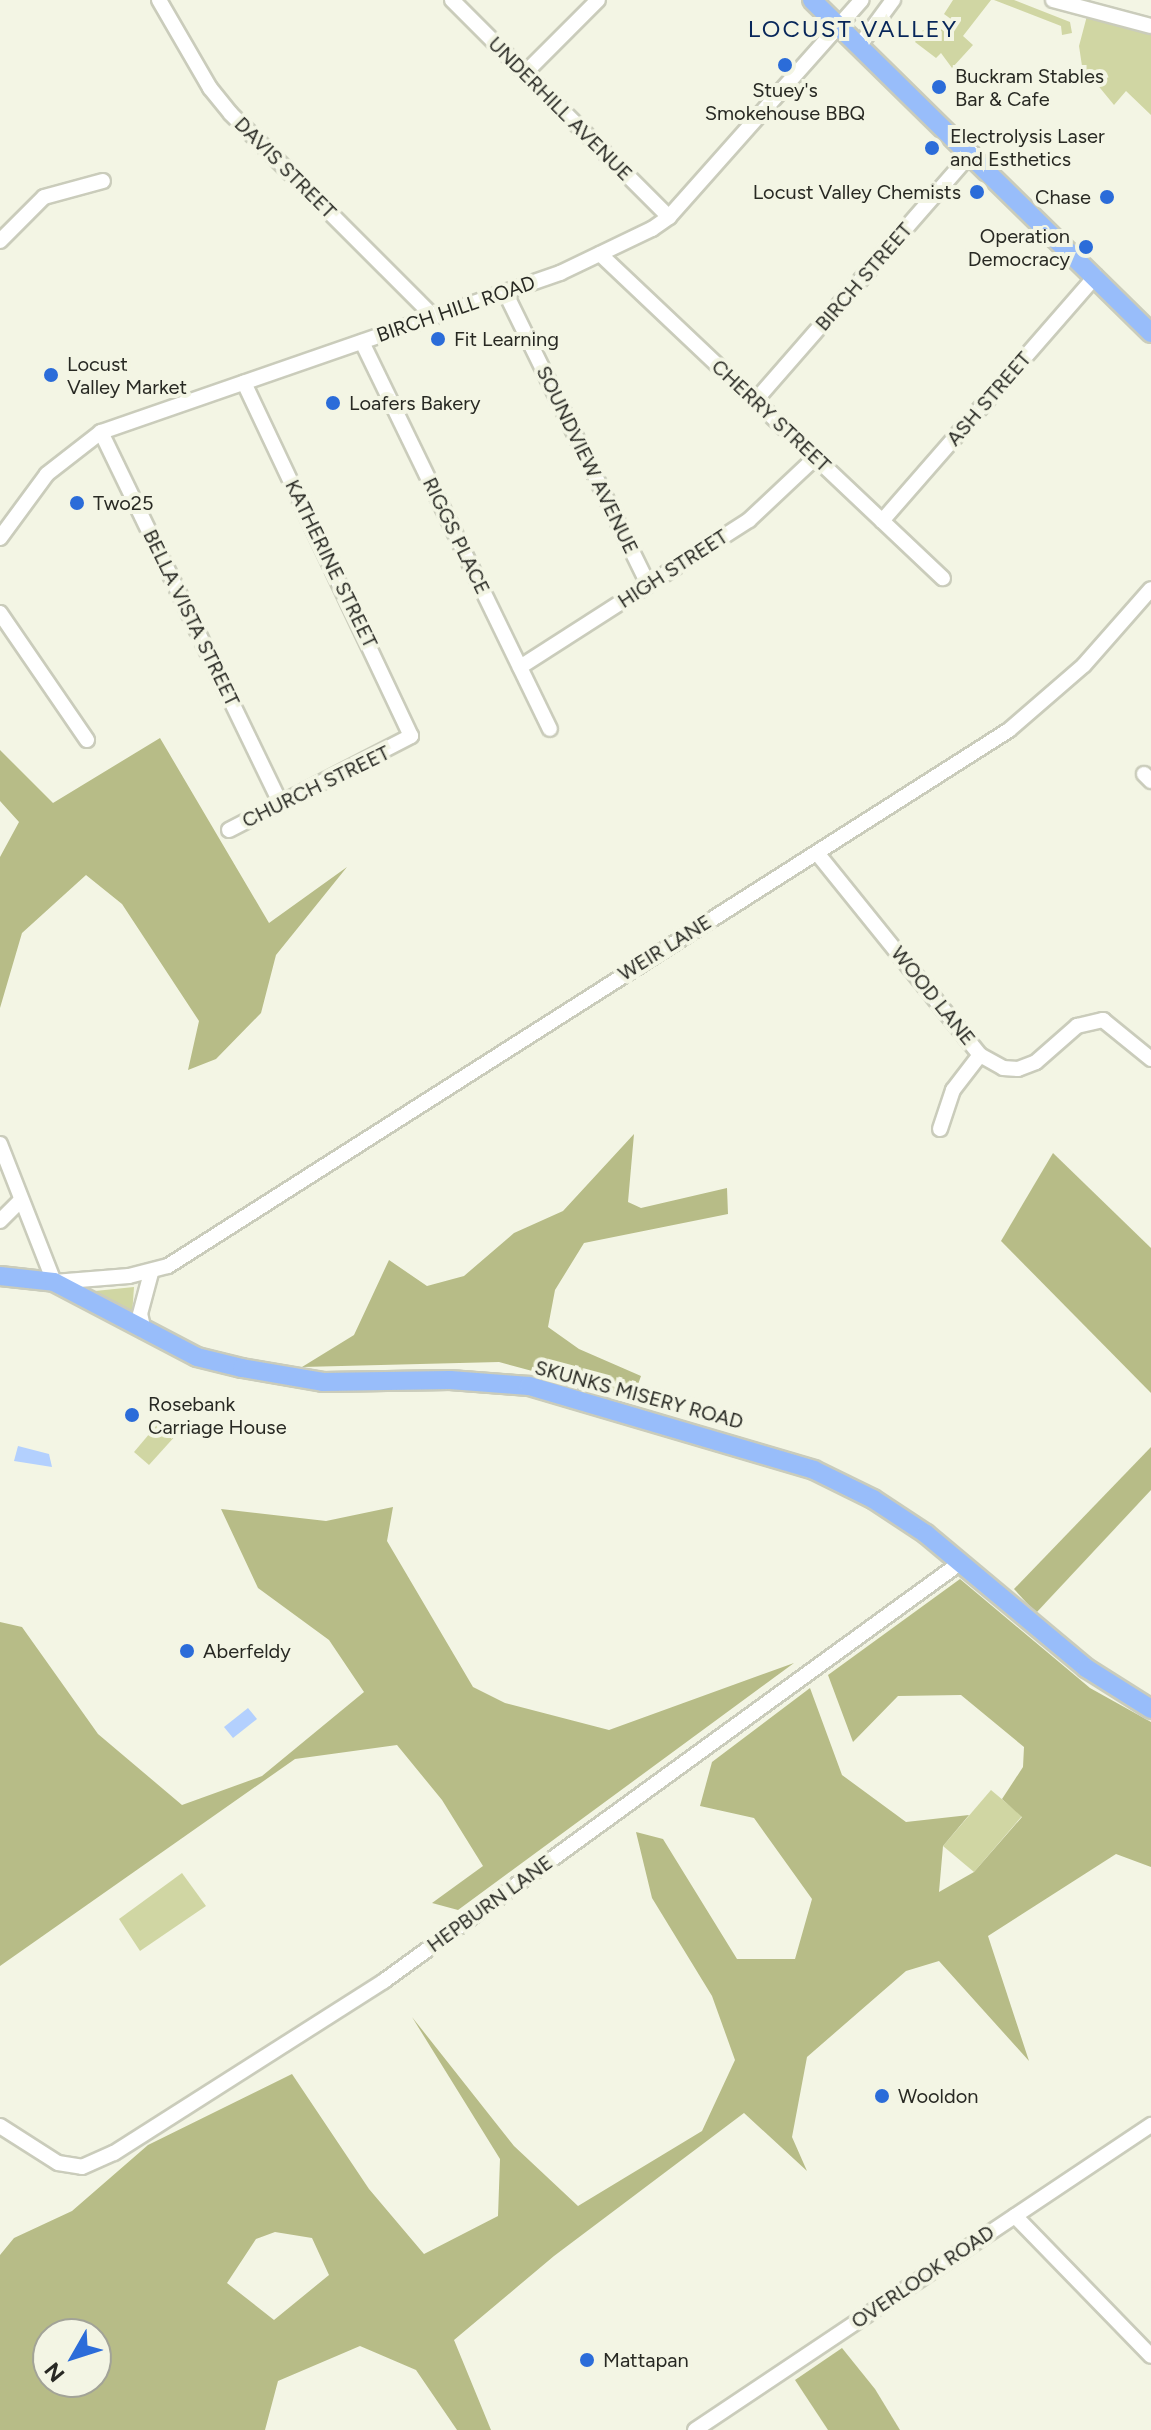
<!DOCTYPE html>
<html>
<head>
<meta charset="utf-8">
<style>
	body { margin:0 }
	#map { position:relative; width:1151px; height:2430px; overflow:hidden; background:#f3f5e4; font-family:Figtree,sans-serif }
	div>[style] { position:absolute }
	.green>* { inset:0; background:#d0d6a3 }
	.forest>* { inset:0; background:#b7bc87 }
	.water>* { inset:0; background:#b3d0fe }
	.roads { filter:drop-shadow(2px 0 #caccbb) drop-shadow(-2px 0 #caccbb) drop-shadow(0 2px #caccbb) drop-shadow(0 -2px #caccbb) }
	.minor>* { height:14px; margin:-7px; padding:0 7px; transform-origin:7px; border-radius:7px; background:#fff }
	.major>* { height:18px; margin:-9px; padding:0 9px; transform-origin:9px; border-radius:9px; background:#98bdfa }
	.dots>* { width:22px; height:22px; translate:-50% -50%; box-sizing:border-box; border:4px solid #f3f5e4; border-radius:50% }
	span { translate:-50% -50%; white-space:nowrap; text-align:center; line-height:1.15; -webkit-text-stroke:8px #f3f5e4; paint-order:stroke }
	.poi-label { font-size:20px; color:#282923 }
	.left { translate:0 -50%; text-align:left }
	.right { translate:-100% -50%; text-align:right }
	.street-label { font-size:20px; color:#282923 }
	.quarter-label { font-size:24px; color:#07265a; letter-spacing:2px }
	.north { position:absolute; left:32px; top:2318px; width:80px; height:80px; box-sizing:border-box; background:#f3f5e4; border:2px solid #a2a397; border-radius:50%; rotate:231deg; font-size:22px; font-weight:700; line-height:32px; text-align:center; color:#282923 }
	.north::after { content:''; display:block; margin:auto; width:28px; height:36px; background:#2b6cd9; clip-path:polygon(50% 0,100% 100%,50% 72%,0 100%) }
</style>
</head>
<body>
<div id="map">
	<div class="green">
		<i style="clip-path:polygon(953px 0,991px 0,963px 36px,973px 45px,952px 68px,941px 53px,936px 58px,915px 42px,923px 30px,930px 35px,936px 26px,947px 33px,955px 22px,944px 14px)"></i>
		<i style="clip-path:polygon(994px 0,1014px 0,1070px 22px,1072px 33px,1062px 35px,1061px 26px)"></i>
		<i style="clip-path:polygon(1088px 12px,1151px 26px,1151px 115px,1126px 91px,1114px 105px,1082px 66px,1079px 46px)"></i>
		<i style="clip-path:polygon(134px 1287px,132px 1316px,94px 1293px,95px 1291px)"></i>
		<i style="clip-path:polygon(161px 1420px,177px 1434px,149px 1465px,134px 1452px)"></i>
		<i style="clip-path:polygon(991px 1790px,1022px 1816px,974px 1872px,943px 1846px)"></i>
		<i style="clip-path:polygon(182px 1873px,206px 1906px,140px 1951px,119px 1919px)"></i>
	</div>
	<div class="forest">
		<i style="clip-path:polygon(160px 738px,269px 923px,347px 867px,276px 955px,261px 1013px,216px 1059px,188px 1070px,199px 1021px,122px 904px,86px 875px,22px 933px,0 1008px,0 857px,19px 822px,0 801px,0 750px,53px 803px)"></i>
		<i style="clip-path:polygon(634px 1134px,628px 1202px,641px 1208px,727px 1188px,728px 1214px,584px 1243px,555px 1290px,548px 1327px,579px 1349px,641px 1376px,633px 1398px,499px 1362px,302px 1367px,354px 1335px,389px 1260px,427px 1286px,464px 1276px,514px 1233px,563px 1211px)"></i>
		<i style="clip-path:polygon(1053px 1153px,1151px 1248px,1151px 1393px,1001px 1241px)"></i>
		<i style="clip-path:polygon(1151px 1447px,1151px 1490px,1036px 1613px,1014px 1589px)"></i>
		<i style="clip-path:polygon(393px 1507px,387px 1541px,473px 1687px,505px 1703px,609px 1730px,794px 1663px,458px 1910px,432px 1903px,483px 1866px,442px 1800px,397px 1745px,295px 1759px,0 1966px,0 1622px,22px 1627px,98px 1734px,182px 1805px,262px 1776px,364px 1692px,329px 1640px,258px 1588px,221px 1509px,326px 1521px)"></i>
		<i style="clip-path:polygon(evenodd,960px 1579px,1090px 1688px,1151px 1722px,1151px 1867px,1116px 1854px,988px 1936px,1029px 2061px,939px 1961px,906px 1971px,807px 2057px,792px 2137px,807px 2171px,744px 2113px,554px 2256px,454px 2340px,491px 2430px,457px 2430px,416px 2370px,360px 2346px,278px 2381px,265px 2430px,0 2430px,0 2255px,14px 2238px,72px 2211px,148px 2145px,292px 2074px,369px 2189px,424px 2254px,498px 2216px,500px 2159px,412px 2017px,514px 2146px,578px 2206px,702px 2131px,735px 2060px,712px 1996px,652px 1898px,636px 1832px,663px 1839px,737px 1959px,795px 1959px,812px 1899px,754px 1818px,700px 1806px,712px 1762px,810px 1688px,842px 1775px,906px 1822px,969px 1815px,943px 1846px,939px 1892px,974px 1872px,1022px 1817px,1002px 1799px,1023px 1767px,1024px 1747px,961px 1695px,898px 1696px,853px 1742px,828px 1675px,960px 1579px,275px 2232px,312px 2238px,329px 2275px,274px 2320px,227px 2283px,256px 2239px,275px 2232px,960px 1579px,48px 2334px,96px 2334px,96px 2382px,48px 2382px,48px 2334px)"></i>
		<i style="clip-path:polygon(842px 2348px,875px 2389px,900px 2430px,828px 2430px,795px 2380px)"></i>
	</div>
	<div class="water">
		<i style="clip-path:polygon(18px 1446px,49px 1454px,52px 1467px,14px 1461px)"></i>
		<i style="clip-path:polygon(248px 1708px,257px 1719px,233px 1738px,224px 1727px)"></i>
	</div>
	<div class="roads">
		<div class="minor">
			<i style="left:159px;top:0;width:102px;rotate:59.9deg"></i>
			<i style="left:210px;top:88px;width:33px;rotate:51deg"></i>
			<i style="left:231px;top:114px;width:287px;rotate:45deg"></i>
			<i style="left:452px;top:0;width:307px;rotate:45deg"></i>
			<i style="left:1053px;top:0;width:101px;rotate:14.9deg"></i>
			<i style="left:860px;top:45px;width:56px;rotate:-53.7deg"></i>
			<i style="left:525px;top:73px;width:103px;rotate:-45deg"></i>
			<i style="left:0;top:241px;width:62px;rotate:-45deg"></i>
			<i style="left:44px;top:197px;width:61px;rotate:-15.2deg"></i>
			<i style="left:600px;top:254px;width:472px;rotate:43.4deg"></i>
			<i style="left:505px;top:292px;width:325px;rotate:63.9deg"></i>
			<i style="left:362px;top:342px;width:430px;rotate:64.1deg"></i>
			<i style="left:755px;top:401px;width:330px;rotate:-48.9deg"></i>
			<i style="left:101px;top:432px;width:413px;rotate:64.2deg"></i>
			<i style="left:882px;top:521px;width:325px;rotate:-48.9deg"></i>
			<i style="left:0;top:538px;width:79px;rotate:-53.7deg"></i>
			<i style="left:47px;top:474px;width:68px;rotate:-37.9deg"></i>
			<i style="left:101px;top:432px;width:486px;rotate:-19.1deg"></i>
			<i style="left:560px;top:273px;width:102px;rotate:-25.6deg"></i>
			<i style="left:652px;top:229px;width:21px;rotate:-35deg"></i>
			<i style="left:669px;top:217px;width:290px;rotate:-48.4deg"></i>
			<i style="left:0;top:613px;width:154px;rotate:55.6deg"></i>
			<i style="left:520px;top:667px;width:272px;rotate:-32.7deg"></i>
			<i style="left:749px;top:520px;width:91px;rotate:-43.2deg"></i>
			<i style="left:1144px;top:774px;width:10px;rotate:45deg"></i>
			<i style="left:229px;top:830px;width:205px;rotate:-27.3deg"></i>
			<i style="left:411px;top:736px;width:391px;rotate:-115.3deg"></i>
			<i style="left:817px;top:853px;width:260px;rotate:51.1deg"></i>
			<i style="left:980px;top:1055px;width:26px;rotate:29deg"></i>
			<i style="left:1003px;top:1068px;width:15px;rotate:4deg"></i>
			<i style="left:1018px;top:1069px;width:19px;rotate:-21deg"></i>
			<i style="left:1036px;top:1062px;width:55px;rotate:-41.3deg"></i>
			<i style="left:1077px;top:1026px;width:27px;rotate:-13deg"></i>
			<i style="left:1103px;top:1020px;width:62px;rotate:39.1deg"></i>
			<i style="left:940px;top:1129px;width:41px;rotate:-71.6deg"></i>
			<i style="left:953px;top:1090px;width:44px;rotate:-52.4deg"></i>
			<i style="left:0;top:1144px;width:148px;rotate:68.6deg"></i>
			<i style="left:54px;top:1282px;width:75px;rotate:-4.6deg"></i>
			<i style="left:129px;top:1276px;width:40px;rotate:-14.4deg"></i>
			<i style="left:168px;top:1266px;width:997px;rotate:-32.51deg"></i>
			<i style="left:1009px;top:730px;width:99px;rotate:-40.9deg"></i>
			<i style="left:1084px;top:665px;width:101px;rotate:-48.6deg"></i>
			<i style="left:0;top:1221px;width:28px;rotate:-45deg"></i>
			<i style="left:144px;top:1331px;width:17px;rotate:-103deg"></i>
			<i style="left:140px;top:1314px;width:42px;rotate:-75deg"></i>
			<i style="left:0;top:2126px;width:69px;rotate:32.5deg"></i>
			<i style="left:58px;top:2163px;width:24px;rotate:9deg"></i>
			<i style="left:82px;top:2167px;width:35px;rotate:-24deg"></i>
			<i style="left:114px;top:2153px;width:320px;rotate:-32.5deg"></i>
			<i style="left:384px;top:1981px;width:712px;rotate:-35.97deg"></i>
			<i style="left:1015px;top:2216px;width:195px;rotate:45.8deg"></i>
			<i style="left:695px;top:2430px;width:549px;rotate:-33.78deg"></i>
		</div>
		<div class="major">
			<i style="left:812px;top:0;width:475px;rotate:44.5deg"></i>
			<i style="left:0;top:1276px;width:54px;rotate:6.3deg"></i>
			<i style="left:54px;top:1282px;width:161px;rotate:27.7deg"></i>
			<i style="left:197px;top:1357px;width:46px;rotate:13.7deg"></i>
			<i style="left:242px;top:1368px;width:82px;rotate:9.8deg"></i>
			<i style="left:323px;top:1382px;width:127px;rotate:-0.9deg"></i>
			<i style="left:450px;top:1380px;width:79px;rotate:4.3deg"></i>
			<i style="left:529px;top:1386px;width:297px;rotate:16.4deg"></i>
			<i style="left:814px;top:1470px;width:66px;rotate:26.2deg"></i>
			<i style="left:873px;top:1499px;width:64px;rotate:33.4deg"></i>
			<i style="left:926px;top:1534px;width:209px;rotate:39.9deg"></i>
			<i style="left:1086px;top:1668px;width:77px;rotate:32.2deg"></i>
		</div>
	</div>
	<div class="dots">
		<i style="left:785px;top:65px;background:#2b6cd9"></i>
		<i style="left:939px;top:87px;background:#2b6cd9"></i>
		<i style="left:932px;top:148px;background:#2b6cd9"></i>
		<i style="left:977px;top:192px;background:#2b6cd9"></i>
		<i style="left:1107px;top:197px;background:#2b6cd9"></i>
		<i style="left:1086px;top:247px;background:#2b6cd9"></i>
		<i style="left:438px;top:339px;background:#2b6cd9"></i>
		<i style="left:51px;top:375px;background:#2b6cd9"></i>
		<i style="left:333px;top:403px;background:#2b6cd9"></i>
		<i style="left:77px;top:503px;background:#2b6cd9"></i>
		<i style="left:132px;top:1415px;background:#2b6cd9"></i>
		<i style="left:187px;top:1651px;background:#2b6cd9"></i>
		<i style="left:882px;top:2096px;background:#2b6cd9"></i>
		<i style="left:587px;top:2360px;background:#2b6cd9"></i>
	</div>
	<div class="poi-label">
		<span class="left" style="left:955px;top:88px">Buckram Stables<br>Bar &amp; Cafe</span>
		<span style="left:785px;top:102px">Stuey's<br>Smokehouse BBQ</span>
		<span class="left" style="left:950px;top:148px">Electrolysis Laser<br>and Esthetics</span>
		<span class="right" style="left:961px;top:192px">Locust Valley Chemists</span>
		<span class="right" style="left:1091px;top:197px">Chase</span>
		<span class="right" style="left:1070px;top:248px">Operation<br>Democracy</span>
		<span class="left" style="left:454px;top:339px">Fit Learning</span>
		<span class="left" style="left:67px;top:376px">Locust<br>Valley Market</span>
		<span class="left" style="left:349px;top:403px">Loafers Bakery</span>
		<span class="left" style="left:93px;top:503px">Two25</span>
		<span class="left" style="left:148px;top:1416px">Rosebank<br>Carriage House</span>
		<span class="left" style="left:203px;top:1651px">Aberfeldy</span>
		<span class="left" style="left:898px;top:2096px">Wooldon</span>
		<span class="left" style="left:603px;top:2360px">Mattapan</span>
	</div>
	<div class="street-label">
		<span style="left:560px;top:109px;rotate:45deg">UNDERHILL AVENUE</span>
		<span style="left:285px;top:168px;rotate:45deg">DAVIS STREET</span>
		<span style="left:864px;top:277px;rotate:-49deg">BIRCH STREET</span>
		<span style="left:456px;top:309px;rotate:-19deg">BIRCH HILL ROAD</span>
		<span style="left:989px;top:399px;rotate:-49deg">ASH STREET</span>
		<span style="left:771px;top:416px;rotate:43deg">CHERRY STREET</span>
		<span style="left:587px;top:460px;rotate:64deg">SOUNDVIEW AVENUE</span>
		<span style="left:456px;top:536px;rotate:64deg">RIGGS PLACE</span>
		<span style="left:331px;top:564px;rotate:64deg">KATHERINE STREET</span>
		<span style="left:673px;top:569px;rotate:-33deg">HIGH STREET</span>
		<span style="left:191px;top:618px;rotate:64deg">BELLA VISTA STREET</span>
		<span style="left:316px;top:787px;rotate:-26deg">CHURCH STREET</span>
		<span style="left:665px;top:948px;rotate:-32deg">WEIR LANE</span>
		<span style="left:933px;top:996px;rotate:51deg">WOOD LANE</span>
		<span style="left:639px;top:1395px;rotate:15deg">SKUNKS MISERY ROAD</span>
		<span style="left:490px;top:1904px;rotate:-36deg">HEPBURN LANE</span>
		<span style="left:923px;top:2277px;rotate:-34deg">OVERLOOK ROAD</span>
	</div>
	<div class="quarter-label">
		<span style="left:853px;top:29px">LOCUST VALLEY</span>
	</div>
	<div class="north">N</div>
</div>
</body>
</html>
